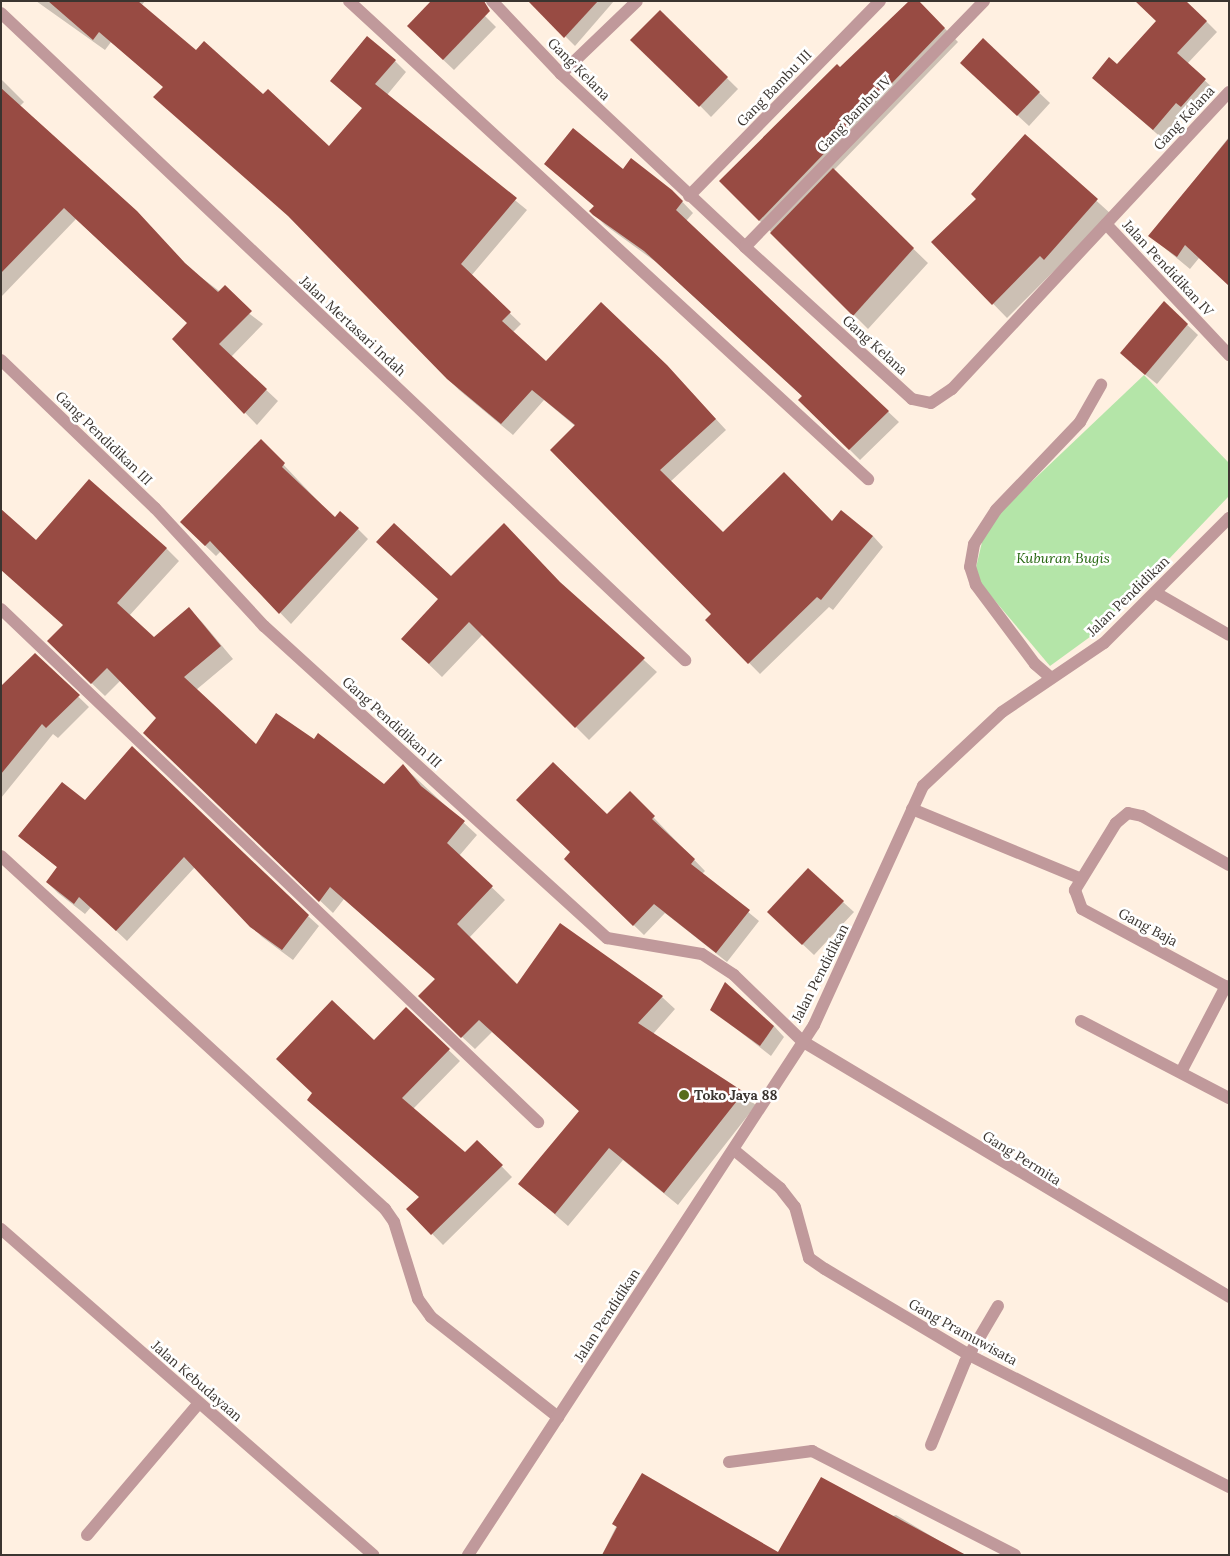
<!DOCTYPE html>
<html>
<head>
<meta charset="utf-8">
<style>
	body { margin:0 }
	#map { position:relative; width:1230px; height:1556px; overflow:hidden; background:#fff0e1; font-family:Lora,serif }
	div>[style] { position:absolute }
	.green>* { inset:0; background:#b4e5a8 }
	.shadow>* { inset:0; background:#0003 }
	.building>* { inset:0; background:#984b43 }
	.service>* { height:12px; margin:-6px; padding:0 6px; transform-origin:6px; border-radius:6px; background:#c0999b }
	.minor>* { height:12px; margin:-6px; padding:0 6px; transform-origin:6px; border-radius:6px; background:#c0999b }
	.dots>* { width:14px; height:14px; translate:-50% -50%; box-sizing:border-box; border:2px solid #fff; border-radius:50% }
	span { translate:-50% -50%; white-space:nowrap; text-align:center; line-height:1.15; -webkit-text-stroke:5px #fff; paint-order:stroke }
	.street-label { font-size:14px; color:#3b3530 }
	.park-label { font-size:14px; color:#24660e; font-style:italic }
	.poi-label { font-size:14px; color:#3b3530; font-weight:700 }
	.left { translate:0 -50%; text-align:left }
	.frame { position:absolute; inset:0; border:2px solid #3b3530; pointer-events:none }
</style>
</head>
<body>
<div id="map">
	<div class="green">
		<i style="clip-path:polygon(1144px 375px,1229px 463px,1229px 496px,1105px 626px,1050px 666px,974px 576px,986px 525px)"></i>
	</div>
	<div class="shadow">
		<i style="clip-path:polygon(36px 1px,145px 1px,141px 6px,196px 52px,329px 148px,363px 109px,331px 81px,395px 61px,406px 72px,387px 95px,527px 210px,471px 276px,521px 324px,513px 332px,546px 362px,678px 378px,726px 430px,670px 482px,723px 533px,832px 523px,873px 536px,883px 547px,833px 610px,829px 607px,760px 674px,707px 620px,712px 614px,575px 426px,544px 400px,513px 435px,459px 390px,164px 87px,111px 42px,105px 50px)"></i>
		<i style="clip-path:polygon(470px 1px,496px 27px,454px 70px,419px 37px)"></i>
		<i style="clip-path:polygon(530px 1px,614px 1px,575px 46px)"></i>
		<i style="clip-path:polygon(918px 1px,958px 42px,833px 171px,928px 263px,868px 329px,720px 181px)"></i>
		<i style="clip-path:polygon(660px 12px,738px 89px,711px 117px,634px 38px)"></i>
		<i style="clip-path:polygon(1206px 21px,1217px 32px,1187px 64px,1215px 90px,1192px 117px,1187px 112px,1164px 140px,1093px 78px)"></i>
		<i style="clip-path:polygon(983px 40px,1050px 103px,1029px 126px,972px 73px)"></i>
		<i style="clip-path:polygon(1px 79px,24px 102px,20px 106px,190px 269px,263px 324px,231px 357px,278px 401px,257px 425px,174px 339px,189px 324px,76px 219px,1px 297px)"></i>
		<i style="clip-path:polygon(1025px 136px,1111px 214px,1007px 318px,933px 242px,977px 199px)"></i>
		<i style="clip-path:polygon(1229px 137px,1229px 285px,1199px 258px,1190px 269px,1150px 236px)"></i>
		<i style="clip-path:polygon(546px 164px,623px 171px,672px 191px,693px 213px,686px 221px,899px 422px,860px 460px,800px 400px,803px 397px,656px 262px,605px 225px,591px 211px,595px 207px)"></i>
		<i style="clip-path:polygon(1164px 303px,1198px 335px,1157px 384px,1132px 364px)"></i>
		<i style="clip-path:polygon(261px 441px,335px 519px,358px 529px,368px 539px,291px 624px,221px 551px,216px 556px,192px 533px)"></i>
		<i style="clip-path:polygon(36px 542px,166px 548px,179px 561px,129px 616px,154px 638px,189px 609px,202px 622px,233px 659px,196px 690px,256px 746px,384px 786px,403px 766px,477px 835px,459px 856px,505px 900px,469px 938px,517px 986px,662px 997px,675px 1009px,653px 1034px,756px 1105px,678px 1205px,623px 1160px,568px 1226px,520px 1184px,580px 1112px,492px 1032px,475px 1049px,432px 1009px,436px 980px,344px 899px,333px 913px,157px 746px,158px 718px,121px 680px,105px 696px,61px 654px,64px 626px)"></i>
		<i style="clip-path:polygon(451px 577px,563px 586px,657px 672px,589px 740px,483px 634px,442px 677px,416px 652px)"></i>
		<i style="clip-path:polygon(35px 655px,89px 707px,58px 738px,53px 734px,1px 798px,1px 688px)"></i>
		<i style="clip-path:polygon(630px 793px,705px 871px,702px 874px,759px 921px,727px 962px,665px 913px,644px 935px,565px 859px)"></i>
		<i style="clip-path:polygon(85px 802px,308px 916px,319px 926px,293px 960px,262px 937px,195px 867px,127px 941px,91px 907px,85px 914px,58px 893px,47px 882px,58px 868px,19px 836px)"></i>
		<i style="clip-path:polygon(843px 902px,854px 912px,814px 955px,779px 922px)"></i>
		<i style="clip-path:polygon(406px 1009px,460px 1061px,413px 1109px,465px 1153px,477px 1141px,512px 1177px,443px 1245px,408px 1209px,420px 1198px,374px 1041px)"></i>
		<i style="clip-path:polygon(711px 1009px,774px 1026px,784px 1037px,771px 1056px)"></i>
		<i style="clip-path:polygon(642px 1475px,778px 1554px,896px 1515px,963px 1555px,602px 1555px)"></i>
	</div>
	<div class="building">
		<i style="clip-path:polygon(48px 1px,138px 1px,196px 50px,204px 41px,263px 94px,268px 89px,329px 146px,362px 108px,330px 81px,367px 36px,396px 60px,375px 84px,517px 198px,461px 264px,511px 312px,502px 321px,546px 361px,601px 302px,667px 365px,716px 419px,660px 470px,723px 532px,784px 472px,832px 521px,841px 510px,873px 536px,821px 600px,817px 597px,748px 664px,705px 620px,711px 614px,550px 450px,575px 425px,532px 390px,501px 424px,447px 379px,288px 216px,153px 97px,163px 87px,99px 32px,93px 40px)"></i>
		<i style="clip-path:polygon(431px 1px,484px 1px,490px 11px,443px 60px,407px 26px)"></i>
		<i style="clip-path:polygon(528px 1px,598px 1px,564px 38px)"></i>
		<i style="clip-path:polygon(909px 1px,919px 1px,945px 28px,759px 221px,719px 181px,837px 64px,840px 67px)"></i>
		<i style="clip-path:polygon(1135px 1px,1186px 1px,1207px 21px,1177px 53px,1206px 79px,1181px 107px,1176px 103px,1153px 130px,1092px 78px,1109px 57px,1117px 64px,1156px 21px)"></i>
		<i style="clip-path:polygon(660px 10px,728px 77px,699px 107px,630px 40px)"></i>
		<i style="clip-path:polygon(983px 38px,1040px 92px,1017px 116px,960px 63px)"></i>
		<i style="clip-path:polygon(1px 88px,137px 211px,185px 263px,218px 292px,225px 285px,252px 311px,219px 344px,267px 389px,244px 414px,172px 339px,187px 323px,64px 208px,1px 273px)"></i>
		<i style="clip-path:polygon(573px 128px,623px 169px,631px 158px,672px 190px,683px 201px,676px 210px,889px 411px,849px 450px,798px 400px,802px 396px,644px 251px,593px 215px,589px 211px,594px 206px,544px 164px)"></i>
		<i style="clip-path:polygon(1025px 134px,1098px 199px,1044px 260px,1040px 256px,992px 305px,931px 242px,976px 199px,971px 194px)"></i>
		<i style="clip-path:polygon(1229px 138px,1229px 286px,1185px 245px,1177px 257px,1148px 236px)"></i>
		<i style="clip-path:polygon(833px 168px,914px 248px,853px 316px,770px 233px)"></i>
		<i style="clip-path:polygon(1164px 301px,1188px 324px,1145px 375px,1120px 353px)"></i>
		<i style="clip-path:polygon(261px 439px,285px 463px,282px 467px,335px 517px,340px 511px,359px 528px,279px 614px,210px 541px,205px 546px,180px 522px)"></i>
		<i style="clip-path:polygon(89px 479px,167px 548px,117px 603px,154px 637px,189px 607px,221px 646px,184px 677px,256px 744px,276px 713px,314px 739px,318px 733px,384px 784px,403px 764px,421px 786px,465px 821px,447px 843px,493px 886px,457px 924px,517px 984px,560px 923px,663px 996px,638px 1023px,744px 1092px,664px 1193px,609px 1148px,555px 1214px,518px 1184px,579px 1111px,479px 1020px,461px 1038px,418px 996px,435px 979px,330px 887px,319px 902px,143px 733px,156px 718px,107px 668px,91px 684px,47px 641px,63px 625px,1px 570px,1px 509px,36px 540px)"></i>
		<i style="clip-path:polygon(394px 523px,451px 576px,504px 523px,560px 582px,645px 658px,575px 728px,469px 622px,429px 664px,401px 639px,438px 599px,376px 542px)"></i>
		<i style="clip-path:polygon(35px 653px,80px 695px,46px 728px,42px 724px,1px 774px,1px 686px)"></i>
		<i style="clip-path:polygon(132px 746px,309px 915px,282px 950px,250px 927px,184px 857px,116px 931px,79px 897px,74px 904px,46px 882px,57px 867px,18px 836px,62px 782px,85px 800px)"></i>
		<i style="clip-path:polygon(553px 762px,607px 814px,630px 791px,655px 816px,652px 819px,695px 859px,691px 864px,750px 910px,716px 953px,654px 904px,633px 926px,564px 859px,570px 852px,516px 800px)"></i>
		<i style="clip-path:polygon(808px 868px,844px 901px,802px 945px,767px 912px)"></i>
		<i style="clip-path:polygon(725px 982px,774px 1026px,760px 1046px,710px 1010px)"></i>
		<i style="clip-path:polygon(332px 1000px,374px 1040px,406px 1007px,450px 1049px,402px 1098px,465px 1152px,477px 1140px,503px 1165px,431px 1235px,406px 1209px,419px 1197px,307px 1100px,312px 1093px,276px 1059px)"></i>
		<i style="clip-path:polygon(642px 1473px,778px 1552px,821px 1477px,966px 1555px,602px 1555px,617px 1527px,612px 1524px)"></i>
	</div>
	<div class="service">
		<i style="left:1156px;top:593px;width:84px;rotate:29.9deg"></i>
		<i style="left:1050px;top:677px;width:20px;rotate:-139deg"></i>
		<i style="left:1035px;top:664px;width:99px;rotate:-126.8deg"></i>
		<i style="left:976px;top:585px;width:19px;rotate:-108deg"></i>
		<i style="left:970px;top:567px;width:23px;rotate:-80deg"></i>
		<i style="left:974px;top:544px;width:40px;rotate:-57.1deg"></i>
		<i style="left:996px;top:510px;width:122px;rotate:-46.3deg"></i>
		<i style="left:1080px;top:422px;width:43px;rotate:-60.4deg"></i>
	</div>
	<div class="minor">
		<i style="left:349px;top:1px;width:706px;rotate:42.65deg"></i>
		<i style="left:492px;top:1px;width:100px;rotate:46.6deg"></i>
		<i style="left:561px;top:74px;width:253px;rotate:43.2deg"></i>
		<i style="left:745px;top:247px;width:226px;rotate:42.3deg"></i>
		<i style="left:912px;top:399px;width:19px;rotate:12deg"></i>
		<i style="left:931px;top:403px;width:25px;rotate:-34deg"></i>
		<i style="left:952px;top:389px;width:406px;rotate:-47deg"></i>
		<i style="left:1px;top:13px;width:942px;rotate:43.41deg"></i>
		<i style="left:561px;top:74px;width:105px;rotate:-43.8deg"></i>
		<i style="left:689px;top:196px;width:273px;rotate:-45.6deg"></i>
		<i style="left:1106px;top:224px;width:180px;rotate:46.8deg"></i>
		<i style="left:745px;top:247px;width:343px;rotate:-45.8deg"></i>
		<i style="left:1px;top:360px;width:214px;rotate:43.9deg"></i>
		<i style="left:155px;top:508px;width:161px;rotate:47.3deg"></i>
		<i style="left:264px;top:626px;width:464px;rotate:42.3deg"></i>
		<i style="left:607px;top:938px;width:96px;rotate:9.6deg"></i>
		<i style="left:702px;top:954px;width:38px;rotate:33deg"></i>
		<i style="left:734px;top:975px;width:95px;rotate:44.1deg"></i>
		<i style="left:802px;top:1041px;width:498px;rotate:30.9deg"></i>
		<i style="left:1px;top:609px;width:743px;rotate:43.69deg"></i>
		<i style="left:912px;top:809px;width:181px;rotate:22.4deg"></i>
		<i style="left:1px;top:856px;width:522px;rotate:42.59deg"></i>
		<i style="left:385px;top:1209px;width:16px;rotate:55deg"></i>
		<i style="left:394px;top:1222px;width:81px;rotate:72.7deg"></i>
		<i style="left:418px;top:1299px;width:22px;rotate:54deg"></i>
		<i style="left:431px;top:1317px;width:162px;rotate:38.2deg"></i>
		<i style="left:1229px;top:865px;width:100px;rotate:-150.6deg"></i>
		<i style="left:1142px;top:816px;width:14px;rotate:-168deg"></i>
		<i style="left:1128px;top:813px;width:16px;rotate:140deg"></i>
		<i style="left:1116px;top:823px;width:79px;rotate:121.5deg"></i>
		<i style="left:1075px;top:890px;width:20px;rotate:70deg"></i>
		<i style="left:1082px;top:909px;width:167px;rotate:28.3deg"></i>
		<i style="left:1081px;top:1021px;width:167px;rotate:27.5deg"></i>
		<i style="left:1181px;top:1072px;width:97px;rotate:-62.4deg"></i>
		<i style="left:734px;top:1150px;width:60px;rotate:39.6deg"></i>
		<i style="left:780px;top:1188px;width:24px;rotate:52deg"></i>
		<i style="left:795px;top:1207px;width:53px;rotate:74.6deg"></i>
		<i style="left:809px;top:1258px;width:19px;rotate:35deg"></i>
		<i style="left:825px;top:1269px;width:168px;rotate:30.8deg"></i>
		<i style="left:969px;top:1355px;width:292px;rotate:26.9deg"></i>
		<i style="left:1px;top:1229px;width:495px;rotate:41.2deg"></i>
		<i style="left:931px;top:1445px;width:90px;rotate:-67.7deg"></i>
		<i style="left:965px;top:1362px;width:65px;rotate:-59.5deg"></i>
		<i style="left:729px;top:1462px;width:84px;rotate:-7.5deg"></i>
		<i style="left:812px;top:1451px;width:228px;rotate:27.1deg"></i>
		<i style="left:87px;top:1535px;width:173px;rotate:-49.7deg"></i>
		<i style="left:468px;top:1555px;width:633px;rotate:-56.86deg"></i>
		<i style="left:814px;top:1025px;width:263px;rotate:-65.5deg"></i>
		<i style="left:923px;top:786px;width:108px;rotate:-43.1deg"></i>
		<i style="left:1002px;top:712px;width:123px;rotate:-34.1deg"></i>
		<i style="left:1104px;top:643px;width:177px;rotate:-45deg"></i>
	</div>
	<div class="dots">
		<i style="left:684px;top:1095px;background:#576c1b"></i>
	</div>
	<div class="street-label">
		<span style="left:579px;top:69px;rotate:45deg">Gang Kelana</span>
		<span style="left:774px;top:88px;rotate:-46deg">Gang Bambu III</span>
		<span style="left:854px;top:114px;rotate:-46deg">Gang Bambu IV</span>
		<span style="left:1184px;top:118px;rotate:-47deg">Gang Kelana</span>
		<span style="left:1168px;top:268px;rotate:47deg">Jalan Pendidikan IV</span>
		<span style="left:353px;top:326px;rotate:43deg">Jalan Mertasari Indah</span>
		<span style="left:875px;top:345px;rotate:42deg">Gang Kelana</span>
		<span style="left:104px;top:438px;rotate:44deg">Gang Pendidikan III</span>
		<span style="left:1128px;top:596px;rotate:-44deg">Jalan Pendidikan</span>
		<span style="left:392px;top:722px;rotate:42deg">Gang Pendidikan III</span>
		<span style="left:1148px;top:927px;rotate:28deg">Gang Baja</span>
		<span style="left:820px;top:973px;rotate:-63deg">Jalan Pendidikan</span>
		<span style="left:1022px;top:1158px;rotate:32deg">Gang Permita</span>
		<span style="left:607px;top:1315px;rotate:-57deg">Jalan Pendidikan</span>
		<span style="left:963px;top:1332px;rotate:29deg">Gang Pramuwisata</span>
		<span style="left:197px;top:1381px;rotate:41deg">Jalan Kebudayaan</span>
	</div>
	<div class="park-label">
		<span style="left:1063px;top:558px">Kuburan Bugis</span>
	</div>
	<div class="poi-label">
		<span class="left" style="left:694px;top:1095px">Toko Jaya 88</span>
	</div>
	<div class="frame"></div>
</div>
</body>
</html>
